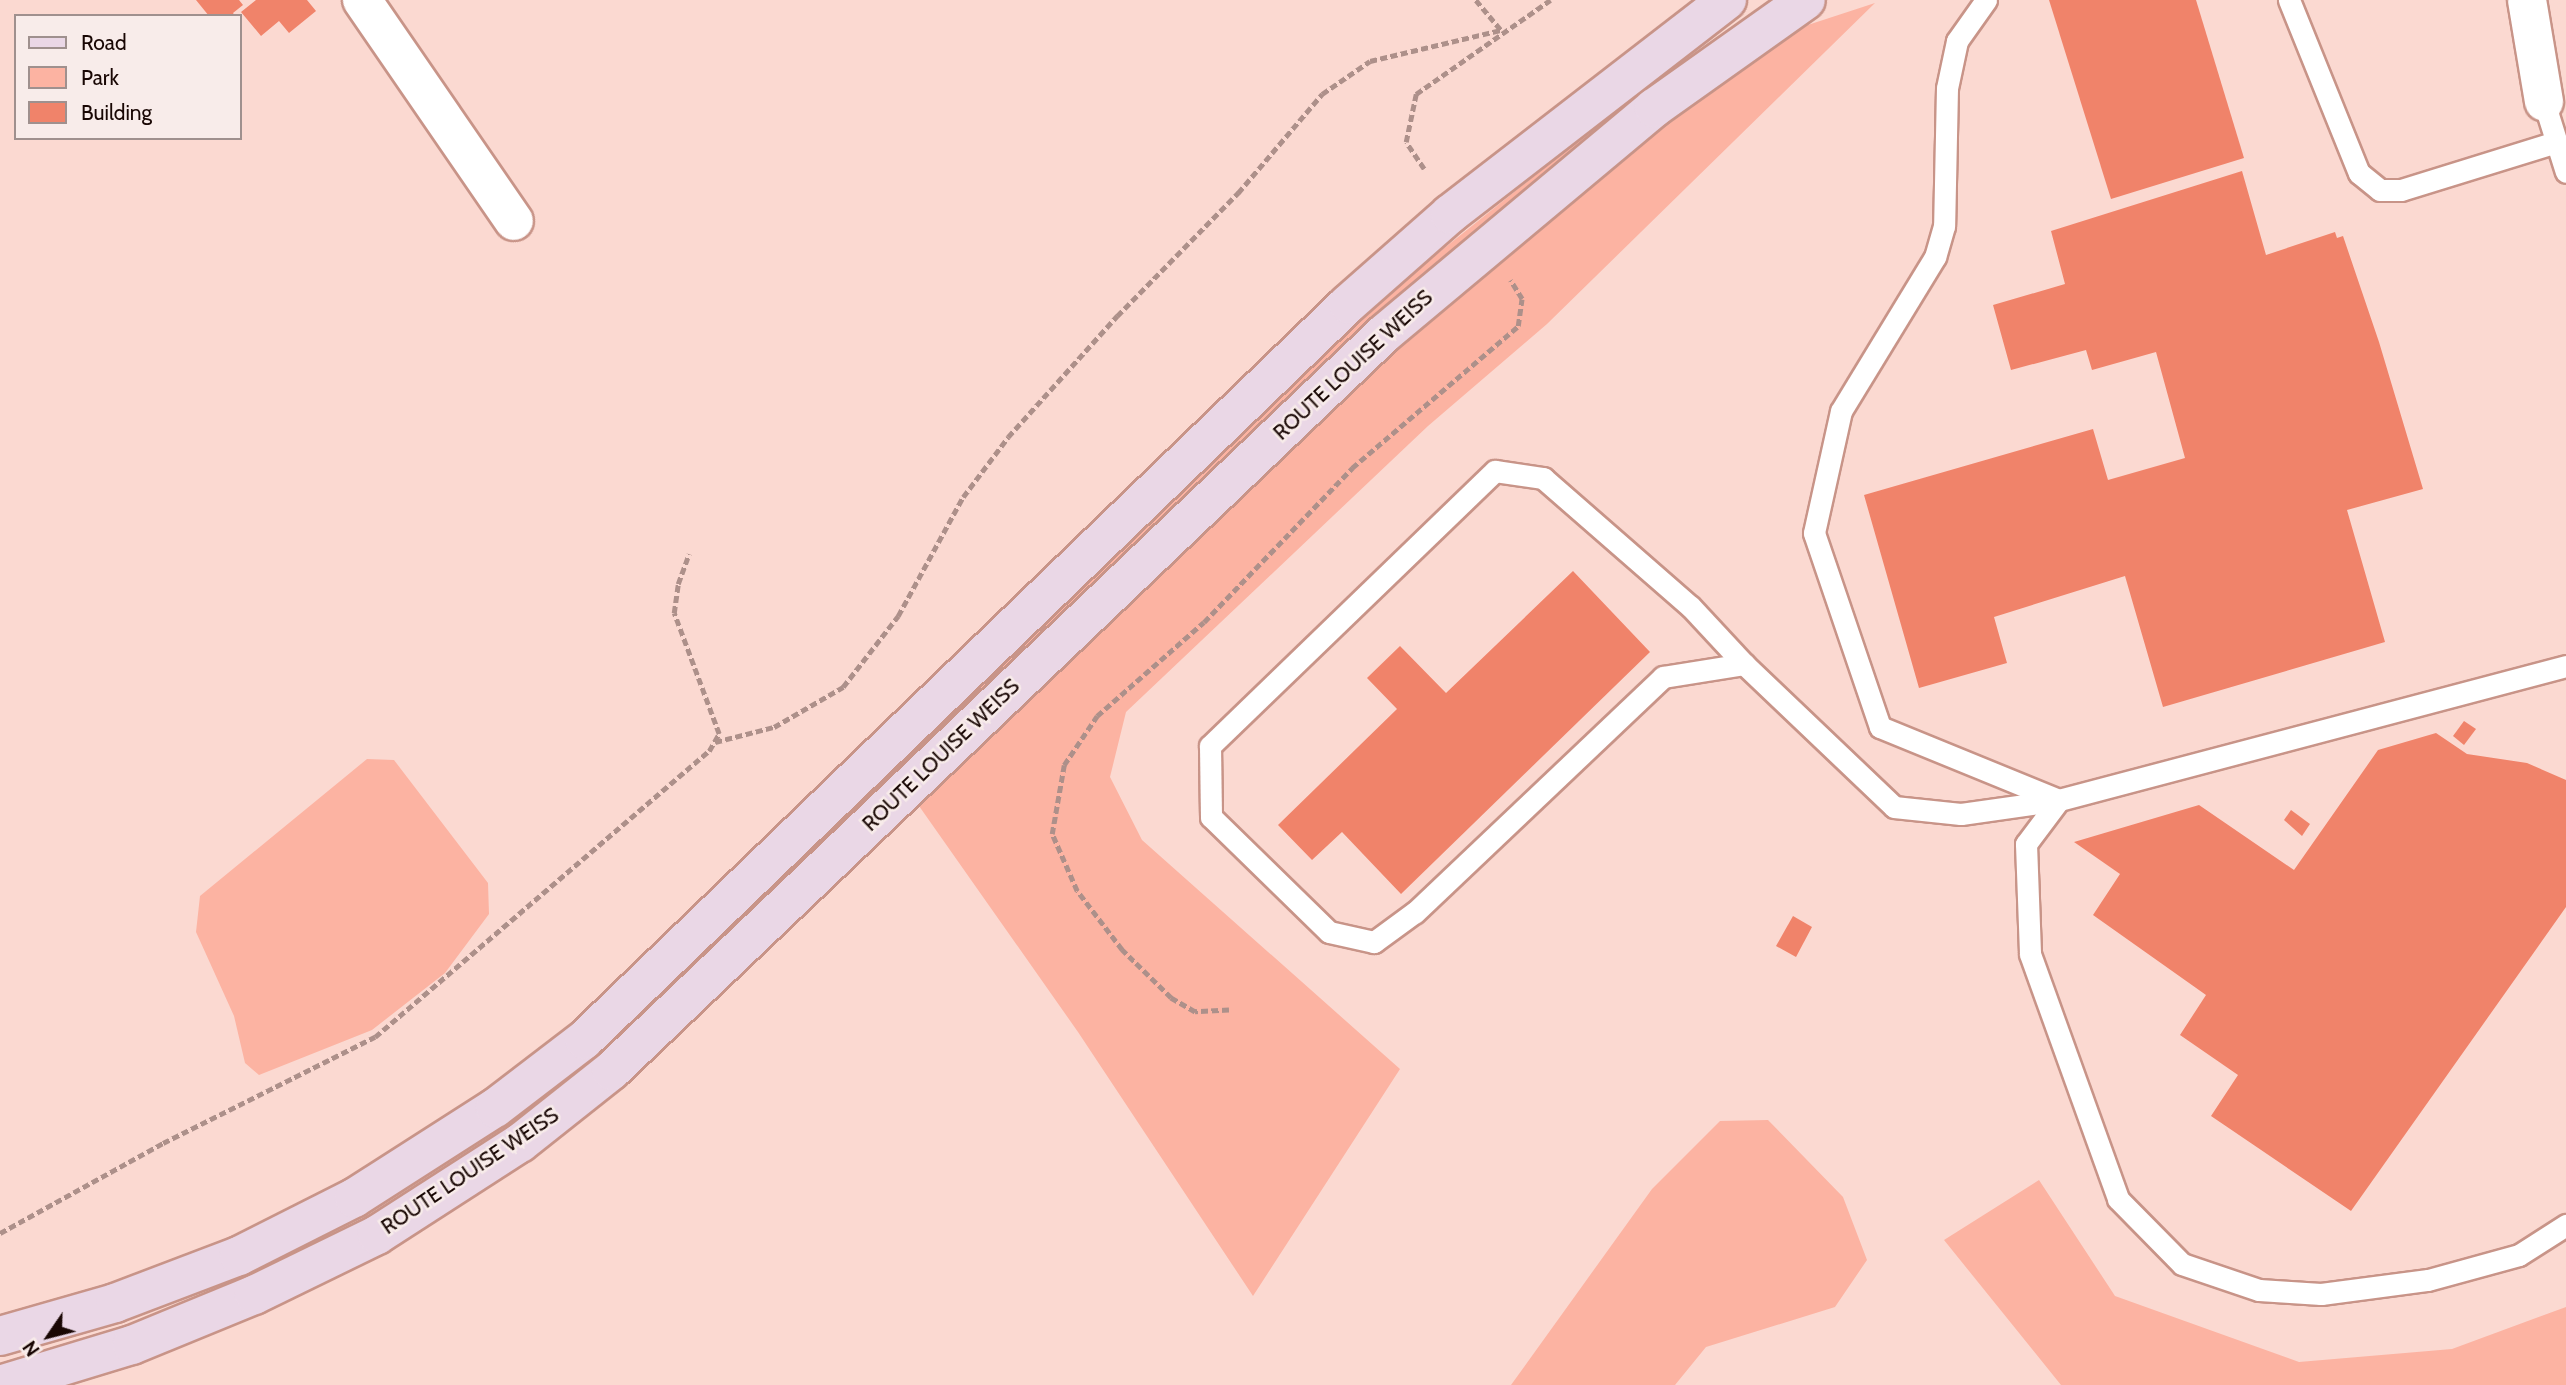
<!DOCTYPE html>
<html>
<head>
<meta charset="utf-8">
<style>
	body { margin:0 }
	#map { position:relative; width:2566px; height:1385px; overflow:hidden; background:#fbd9d1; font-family:Cabin,sans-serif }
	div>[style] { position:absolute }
	.green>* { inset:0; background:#fcb3a2 }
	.building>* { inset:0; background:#f0836a }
	.path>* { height:4.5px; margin-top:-2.25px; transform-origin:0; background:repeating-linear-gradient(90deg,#ad908a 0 7px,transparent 0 10.5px) }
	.roads { filter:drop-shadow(2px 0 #c89488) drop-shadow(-2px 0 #c89488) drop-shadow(0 2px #c89488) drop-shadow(0 -2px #c89488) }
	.lane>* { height:21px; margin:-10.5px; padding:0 10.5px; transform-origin:10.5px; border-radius:10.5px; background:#fff }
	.street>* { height:38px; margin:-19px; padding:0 19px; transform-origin:19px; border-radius:19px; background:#fff }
	.secondary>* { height:38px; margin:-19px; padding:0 19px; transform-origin:19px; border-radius:19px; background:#ead7e6 }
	span { translate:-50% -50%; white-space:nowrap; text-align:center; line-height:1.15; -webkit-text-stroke:5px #f8ecea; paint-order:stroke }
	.street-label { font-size:21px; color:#190704 }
	.legend { position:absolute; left:14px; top:14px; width:228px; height:126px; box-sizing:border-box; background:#f8ecea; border:2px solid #9f908e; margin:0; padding:9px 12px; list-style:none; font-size:21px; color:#190704 }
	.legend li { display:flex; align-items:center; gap:14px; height:35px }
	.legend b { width:35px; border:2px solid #9f908e }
	.north { position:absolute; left:14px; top:1301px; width:70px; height:70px; -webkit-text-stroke:5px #f8ecea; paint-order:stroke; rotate:235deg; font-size:19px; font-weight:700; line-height:28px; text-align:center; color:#190704 }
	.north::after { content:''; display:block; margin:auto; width:24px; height:32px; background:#190704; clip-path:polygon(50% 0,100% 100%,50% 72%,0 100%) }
</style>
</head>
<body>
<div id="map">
	<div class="green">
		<i style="clip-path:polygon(1875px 3px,1547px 324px,1428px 426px,1126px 712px,1110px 777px,1142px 840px,1400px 1069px,1253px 1296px,1078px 1032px,893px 769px,1402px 282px,1664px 72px)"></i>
		<i style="clip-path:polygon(367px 759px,394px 760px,488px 883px,489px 914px,445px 973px,372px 1030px,259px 1075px,245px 1063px,234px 1016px,196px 932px,200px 896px)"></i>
		<i style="clip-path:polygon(1768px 1120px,1843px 1197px,1867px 1260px,1835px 1307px,1706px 1347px,1675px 1385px,1511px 1385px,1652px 1189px,1720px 1121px)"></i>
		<i style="clip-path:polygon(2039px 1180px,2115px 1296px,2299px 1362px,2452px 1349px,2566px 1307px,2566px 1385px,2061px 1385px,1944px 1240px)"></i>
	</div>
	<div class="building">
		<i style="clip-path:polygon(196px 0,239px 0,243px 5px,233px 13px,235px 16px,209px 16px)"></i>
		<i style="clip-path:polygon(256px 0,307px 0,316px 11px,289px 33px,279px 21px,261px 36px,241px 12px)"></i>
		<i style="clip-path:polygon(2049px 0,2196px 0,2244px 158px,2111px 199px)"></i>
		<i style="clip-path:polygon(2242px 171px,2266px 255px,2335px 232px,2337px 238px,2343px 236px,2379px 342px,2423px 489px,2347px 510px,2385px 642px,2163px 707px,2125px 576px,1994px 617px,2007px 663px,1919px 688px,1864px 495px,2093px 429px,2108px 480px,2185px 458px,2156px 352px,2092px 370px,2086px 350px,2011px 370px,1993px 305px,2065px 284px,2051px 231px)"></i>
		<i style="clip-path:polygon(1573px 571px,1650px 652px,1401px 894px,1342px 832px,1312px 860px,1278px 825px,1397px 709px,1367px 678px,1400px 646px,1446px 693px)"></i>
		<i style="clip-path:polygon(2464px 721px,2476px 729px,2464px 745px,2453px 736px)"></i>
		<i style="clip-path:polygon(2436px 733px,2467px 754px,2527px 763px,2566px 780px,2566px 907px,2351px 1211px,2211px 1116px,2238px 1075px,2180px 1035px,2206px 995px,2093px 915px,2120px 874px,2074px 842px,2199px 805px,2294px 870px,2378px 750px)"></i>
		<i style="clip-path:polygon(2291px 810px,2310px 824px,2302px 836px,2284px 820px)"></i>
		<i style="clip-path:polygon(1793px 916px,1812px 927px,1796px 957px,1776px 946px)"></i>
	</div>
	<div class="path">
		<i style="left:1476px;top:0;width:39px;rotate:50deg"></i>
		<i style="left:1424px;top:169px;width:32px;rotate:-124deg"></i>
		<i style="left:1406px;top:142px;width:49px;rotate:-78.2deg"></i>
		<i style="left:1416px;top:94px;width:164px;rotate:-35deg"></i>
		<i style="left:715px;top:742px;width:61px;rotate:-14.3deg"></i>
		<i style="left:774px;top:727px;width:80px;rotate:-30.1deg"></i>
		<i style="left:843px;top:687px;width:90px;rotate:-52.2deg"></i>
		<i style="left:898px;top:616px;width:136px;rotate:-61.4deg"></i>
		<i style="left:963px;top:497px;width:75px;rotate:-53.1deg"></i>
		<i style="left:1008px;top:437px;width:163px;rotate:-48deg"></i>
		<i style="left:1117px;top:316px;width:173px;rotate:-45.5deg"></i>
		<i style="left:1238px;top:193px;width:130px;rotate:-49.7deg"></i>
		<i style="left:1322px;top:94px;width:58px;rotate:-34.5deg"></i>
		<i style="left:1370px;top:61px;width:135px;rotate:-13.3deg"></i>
		<i style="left:1229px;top:1010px;width:34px;rotate:177deg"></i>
		<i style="left:1195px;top:1012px;width:28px;rotate:-150deg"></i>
		<i style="left:1171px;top:998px;width:69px;rotate:-135.6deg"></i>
		<i style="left:1122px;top:950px;width:74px;rotate:-127.3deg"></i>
		<i style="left:1077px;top:891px;width:62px;rotate:-113.7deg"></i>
		<i style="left:1052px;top:834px;width:70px;rotate:-80.1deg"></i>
		<i style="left:1064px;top:765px;width:59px;rotate:-56deg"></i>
		<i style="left:1097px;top:716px;width:142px;rotate:-41.3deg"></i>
		<i style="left:1204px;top:622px;width:214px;rotate:-46.1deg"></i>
		<i style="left:1352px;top:468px;width:218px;rotate:-40.5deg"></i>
		<i style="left:1518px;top:326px;width:27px;rotate:-82deg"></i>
		<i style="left:1522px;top:299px;width:22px;rotate:-122deg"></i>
		<i style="left:0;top:1233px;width:186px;rotate:-28.9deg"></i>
		<i style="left:163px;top:1143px;width:237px;rotate:-26.6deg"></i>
		<i style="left:375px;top:1037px;width:440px;rotate:-40.6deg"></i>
		<i style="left:709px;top:751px;width:20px;rotate:-60deg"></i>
		<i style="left:719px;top:734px;width:129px;rotate:-110.4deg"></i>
		<i style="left:674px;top:613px;width:29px;rotate:-82deg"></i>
		<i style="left:678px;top:584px;width:32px;rotate:-70deg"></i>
	</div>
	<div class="roads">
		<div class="lane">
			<i style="left:1986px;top:0;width:50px;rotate:125.3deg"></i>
			<i style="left:1957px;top:41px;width:48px;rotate:102deg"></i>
			<i style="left:1947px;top:88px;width:138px;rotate:91.2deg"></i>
			<i style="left:1944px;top:226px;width:32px;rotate:106deg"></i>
			<i style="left:1935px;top:257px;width:180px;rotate:121.4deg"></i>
			<i style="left:1841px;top:411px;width:125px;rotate:102.5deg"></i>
			<i style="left:1814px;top:533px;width:205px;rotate:71.2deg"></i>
			<i style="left:1880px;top:727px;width:193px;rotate:22.2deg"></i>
			<i style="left:2059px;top:800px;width:524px;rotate:-14.8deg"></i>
			<i style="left:2289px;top:0;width:187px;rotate:68deg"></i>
			<i style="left:2359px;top:173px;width:27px;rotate:39deg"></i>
			<i style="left:2380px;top:190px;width:21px"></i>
			<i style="left:2401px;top:190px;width:162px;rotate:-17.2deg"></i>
			<i style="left:2544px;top:102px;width:73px;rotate:72.6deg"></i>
			<i style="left:1744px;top:664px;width:82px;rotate:170.9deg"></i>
			<i style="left:1663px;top:677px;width:342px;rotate:136.5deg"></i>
			<i style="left:1415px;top:912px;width:51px;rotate:143.8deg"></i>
			<i style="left:1374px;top:942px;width:46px;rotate:-167.5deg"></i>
			<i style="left:1329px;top:932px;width:165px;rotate:-135.7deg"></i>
			<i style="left:1211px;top:817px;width:71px;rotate:-90.8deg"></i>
			<i style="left:1210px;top:746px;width:396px;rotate:-44deg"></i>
			<i style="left:1495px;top:471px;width:49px;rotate:8.3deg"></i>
			<i style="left:1543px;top:478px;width:196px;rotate:41.1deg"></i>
			<i style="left:1691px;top:607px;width:78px;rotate:47.1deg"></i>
			<i style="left:1744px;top:664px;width:207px;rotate:43.6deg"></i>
			<i style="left:1894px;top:807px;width:67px;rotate:6deg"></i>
			<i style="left:1961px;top:814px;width:99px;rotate:-8.1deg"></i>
			<i style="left:2059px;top:800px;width:55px;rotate:126.9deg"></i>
			<i style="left:2026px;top:844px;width:110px;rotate:87.9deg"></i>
			<i style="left:2030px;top:954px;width:260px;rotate:70.2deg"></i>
			<i style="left:2118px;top:1199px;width:91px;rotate:45.4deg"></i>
			<i style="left:2182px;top:1264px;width:81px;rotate:18.7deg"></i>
			<i style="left:2259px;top:1290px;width:62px;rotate:3.7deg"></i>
			<i style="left:2321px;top:1294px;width:108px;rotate:-7.5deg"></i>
			<i style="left:2428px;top:1280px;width:94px;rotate:-15.4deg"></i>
			<i style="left:2519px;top:1255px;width:56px;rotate:-32.6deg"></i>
		</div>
		<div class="street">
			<i style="left:362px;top:0;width:268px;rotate:55.5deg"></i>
			<i style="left:2527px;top:0;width:103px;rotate:80.5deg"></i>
		</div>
		<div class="secondary">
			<i style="left:0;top:1336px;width:120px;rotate:-16deg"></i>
			<i style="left:115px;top:1303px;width:133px;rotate:-20.8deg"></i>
			<i style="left:239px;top:1256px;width:129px;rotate:-26.8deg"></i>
			<i style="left:354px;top:1198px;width:167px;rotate:-32.6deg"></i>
			<i style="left:495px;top:1108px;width:112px;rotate:-37.4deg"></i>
			<i style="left:584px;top:1040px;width:1061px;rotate:-43.93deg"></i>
			<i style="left:1348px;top:304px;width:136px;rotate:-41.4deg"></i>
			<i style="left:1450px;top:214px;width:350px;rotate:-37.7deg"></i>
			<i style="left:0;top:1385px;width:138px;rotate:-16.9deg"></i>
			<i style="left:132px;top:1345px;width:132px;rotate:-22.3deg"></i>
			<i style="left:254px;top:1295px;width:137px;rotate:-26deg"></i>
			<i style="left:377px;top:1235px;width:170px;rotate:-32.8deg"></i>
			<i style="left:520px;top:1143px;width:116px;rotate:-38.4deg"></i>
			<i style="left:611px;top:1071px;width:1069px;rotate:-43.64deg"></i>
			<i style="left:1385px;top:333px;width:351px;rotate:-39.9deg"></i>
			<i style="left:1654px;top:108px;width:186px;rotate:-35.4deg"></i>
		</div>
	</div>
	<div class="street-label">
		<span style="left:1353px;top:365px;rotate:-43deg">ROUTE LOUISE WEISS</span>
		<span style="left:941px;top:755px;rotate:-44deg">ROUTE LOUISE WEISS</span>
		<span style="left:470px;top:1171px;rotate:-34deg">ROUTE LOUISE WEISS</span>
	</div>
	<ul class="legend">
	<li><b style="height:9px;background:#ead7e6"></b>Road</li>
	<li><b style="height:19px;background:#fcb3a2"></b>Park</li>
	<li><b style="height:19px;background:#f0836a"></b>Building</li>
	</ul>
	<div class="north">N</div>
</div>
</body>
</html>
